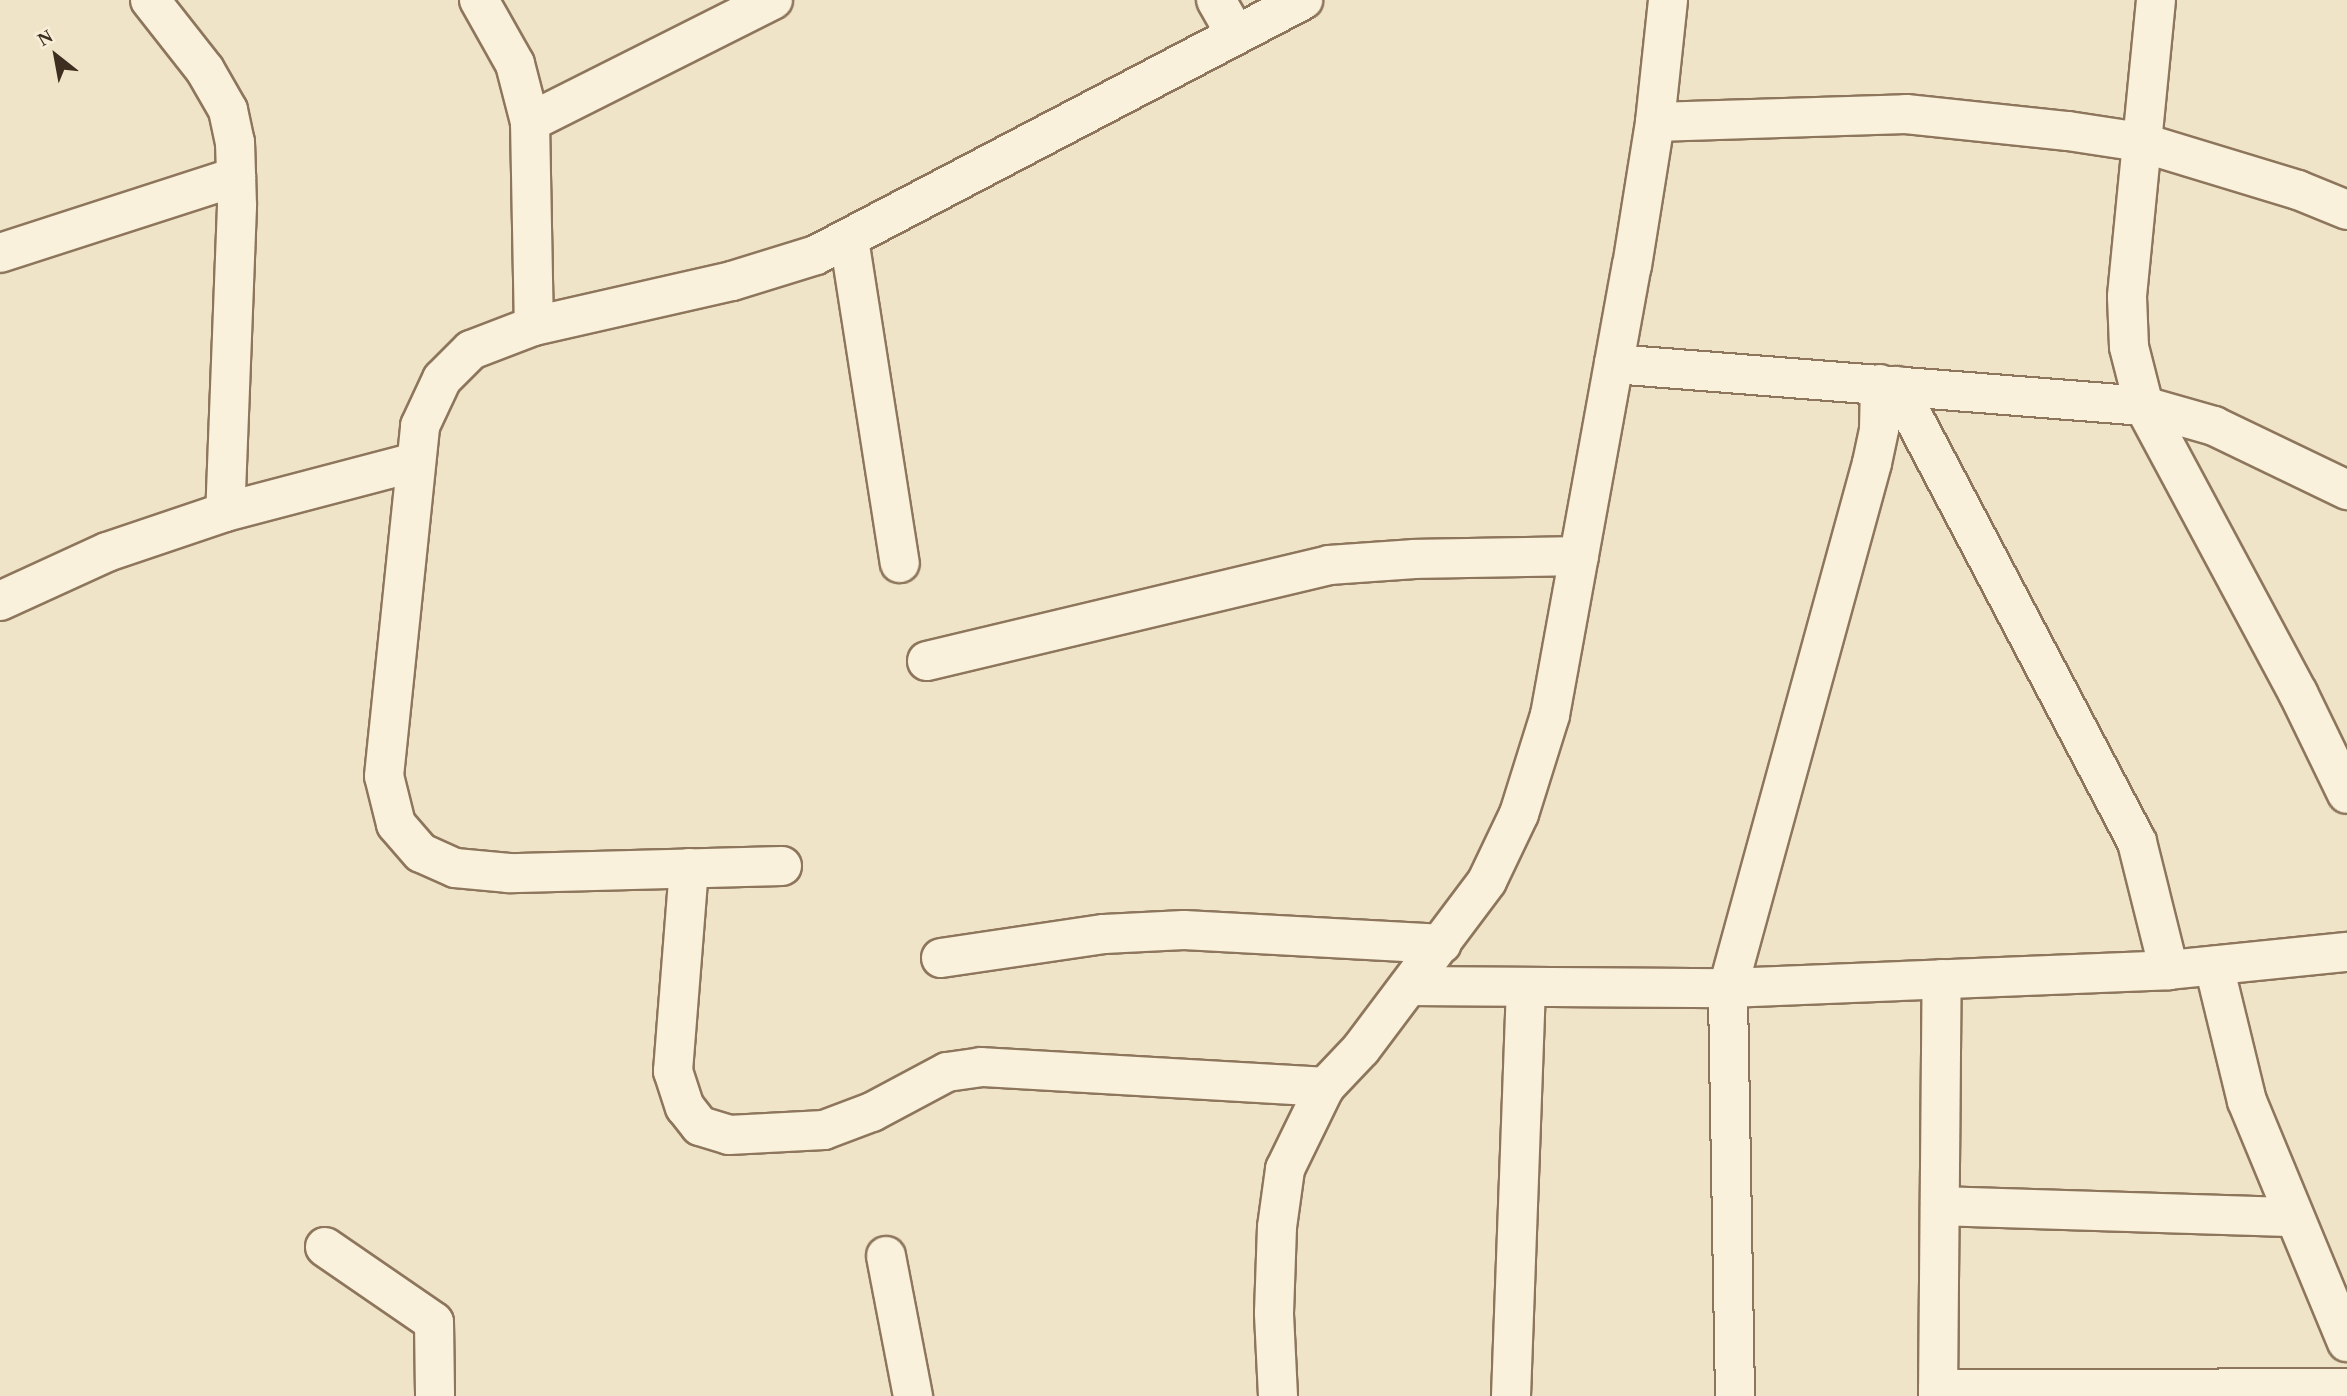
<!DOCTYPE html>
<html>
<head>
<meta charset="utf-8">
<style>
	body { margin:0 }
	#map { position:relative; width:2347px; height:1396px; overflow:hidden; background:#f0e4c8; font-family:Georgia,serif }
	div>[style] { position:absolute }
	.roads { filter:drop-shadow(2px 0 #8d765c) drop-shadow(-2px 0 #8d765c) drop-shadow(0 2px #8d765c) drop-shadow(0 -2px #8d765c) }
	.minor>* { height:38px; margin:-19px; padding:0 19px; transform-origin:19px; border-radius:19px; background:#faf1dc }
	span { translate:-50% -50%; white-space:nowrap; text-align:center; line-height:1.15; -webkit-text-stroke:5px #f7eed8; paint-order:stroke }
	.north { position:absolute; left:21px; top:21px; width:70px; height:70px; -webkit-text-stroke:5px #f7eed8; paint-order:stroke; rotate:329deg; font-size:19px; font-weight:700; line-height:28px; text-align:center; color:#3d2e20 }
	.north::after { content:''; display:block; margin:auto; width:24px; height:32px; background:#3d2e20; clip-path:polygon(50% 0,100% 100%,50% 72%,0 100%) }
</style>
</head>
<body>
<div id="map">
	<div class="roads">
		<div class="minor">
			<i style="left:150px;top:0;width:89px;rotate:51.8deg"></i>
			<i style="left:205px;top:70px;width:46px;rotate:60.1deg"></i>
			<i style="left:228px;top:110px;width:33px;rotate:78deg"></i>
			<i style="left:235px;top:142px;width:64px;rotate:88.2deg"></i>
			<i style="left:237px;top:206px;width:306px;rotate:92.2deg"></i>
			<i style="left:479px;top:0;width:73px;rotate:60.6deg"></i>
			<i style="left:515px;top:64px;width:60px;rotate:75.5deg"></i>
			<i style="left:530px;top:122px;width:204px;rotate:88.9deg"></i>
			<i style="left:1216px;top:0;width:40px;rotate:60.3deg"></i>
			<i style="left:2156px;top:0;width:298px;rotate:95.6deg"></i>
			<i style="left:2127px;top:297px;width:50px;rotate:87.7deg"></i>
			<i style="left:2129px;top:347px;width:61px;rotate:75.7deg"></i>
			<i style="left:2144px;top:406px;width:326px;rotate:61.8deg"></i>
			<i style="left:2298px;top:693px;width:112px;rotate:64.1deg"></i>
			<i style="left:530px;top:122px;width:272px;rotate:-26.7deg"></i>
			<i style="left:1655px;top:122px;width:251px;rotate:-1.8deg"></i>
			<i style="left:1906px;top:114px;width:163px;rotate:6deg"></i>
			<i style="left:2068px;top:131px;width:73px;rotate:8.7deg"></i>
			<i style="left:2140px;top:142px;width:165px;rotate:16.9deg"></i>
			<i style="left:2298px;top:190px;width:53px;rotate:22.2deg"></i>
			<i style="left:849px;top:239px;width:328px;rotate:81.1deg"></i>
			<i style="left:0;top:253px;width:248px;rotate:-17.9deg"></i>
			<i style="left:1614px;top:364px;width:532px;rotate:4.53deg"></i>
			<i style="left:2144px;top:406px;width:73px;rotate:15.9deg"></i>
			<i style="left:2214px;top:426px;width:148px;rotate:25.7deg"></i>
			<i style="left:1897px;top:386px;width:515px;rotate:62.24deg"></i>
			<i style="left:2137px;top:842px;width:132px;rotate:76deg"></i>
			<i style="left:0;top:601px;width:118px;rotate:-24.6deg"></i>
			<i style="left:107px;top:552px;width:125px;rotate:-18.7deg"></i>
			<i style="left:225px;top:512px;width:197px;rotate:-14.7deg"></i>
			<i style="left:927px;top:661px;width:413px;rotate:-13.4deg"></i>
			<i style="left:1329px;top:565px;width:86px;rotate:-4deg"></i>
			<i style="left:1415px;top:559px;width:164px;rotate:-1deg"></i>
			<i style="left:782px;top:866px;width:273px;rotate:178.5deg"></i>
			<i style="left:509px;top:873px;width:54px;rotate:-174.7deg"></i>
			<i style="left:455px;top:868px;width:37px;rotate:-156deg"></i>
			<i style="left:421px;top:853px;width:38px;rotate:-131deg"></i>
			<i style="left:396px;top:824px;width:49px;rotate:-104deg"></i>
			<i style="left:384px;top:776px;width:352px;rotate:-84.1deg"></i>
			<i style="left:420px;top:426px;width:52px;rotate:-64.9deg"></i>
			<i style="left:442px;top:379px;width:41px;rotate:-45deg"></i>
			<i style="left:471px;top:350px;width:67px;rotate:-20.9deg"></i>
			<i style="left:534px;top:326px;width:203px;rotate:-12.8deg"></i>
			<i style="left:732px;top:281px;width:88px;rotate:-17.2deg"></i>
			<i style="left:816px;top:255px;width:550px;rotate:-27.64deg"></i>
			<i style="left:689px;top:868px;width:204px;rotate:94.5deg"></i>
			<i style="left:673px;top:1071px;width:38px;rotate:72deg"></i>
			<i style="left:685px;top:1107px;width:24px;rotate:52deg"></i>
			<i style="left:700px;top:1126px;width:30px;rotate:17deg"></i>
			<i style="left:729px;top:1135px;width:95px;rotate:-3deg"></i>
			<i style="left:824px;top:1130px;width:51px;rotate:-20.6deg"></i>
			<i style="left:872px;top:1112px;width:85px;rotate:-28.1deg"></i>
			<i style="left:947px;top:1072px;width:34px;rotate:-8deg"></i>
			<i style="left:981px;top:1067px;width:345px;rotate:3.3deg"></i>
			<i style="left:941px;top:958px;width:165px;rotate:-8.4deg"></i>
			<i style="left:1104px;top:934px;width:80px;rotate:-2.9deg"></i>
			<i style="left:1184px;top:930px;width:258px;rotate:3.1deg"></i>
			<i style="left:2214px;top:966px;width:139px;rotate:76.3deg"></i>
			<i style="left:2247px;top:1101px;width:261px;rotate:67.5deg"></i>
			<i style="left:1410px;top:986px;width:318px;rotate:0.4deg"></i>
			<i style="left:1728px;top:988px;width:441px;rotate:-2.3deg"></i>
			<i style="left:2169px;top:970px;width:179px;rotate:-5.8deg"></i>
			<i style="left:1940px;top:1206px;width:353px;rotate:1.8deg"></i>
			<i style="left:325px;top:1247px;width:132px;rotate:34.5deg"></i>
			<i style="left:434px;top:1322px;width:74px;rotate:89.2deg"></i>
			<i style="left:886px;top:1256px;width:143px;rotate:79.1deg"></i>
			<i style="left:1938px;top:1389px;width:409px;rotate:-0.1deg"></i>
			<i style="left:1278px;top:1396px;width:83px;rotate:-92.8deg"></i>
			<i style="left:1274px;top:1313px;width:86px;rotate:-88deg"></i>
			<i style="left:1277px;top:1227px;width:59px;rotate:-82.1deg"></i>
			<i style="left:1285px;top:1169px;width:91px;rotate:-64deg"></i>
			<i style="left:1325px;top:1087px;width:52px;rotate:-46.5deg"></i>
			<i style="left:1361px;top:1049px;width:210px;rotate:-53.1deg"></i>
			<i style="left:1487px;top:881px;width:74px;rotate:-64.5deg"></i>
			<i style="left:1519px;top:814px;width:104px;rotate:-72.6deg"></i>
			<i style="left:1550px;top:715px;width:456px;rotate:-79.7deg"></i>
			<i style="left:1632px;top:266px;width:146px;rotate:-80.9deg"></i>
			<i style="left:1655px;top:122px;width:123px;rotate:-83.9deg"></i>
			<i style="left:1511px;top:1396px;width:409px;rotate:-87.9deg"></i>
			<i style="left:1735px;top:1396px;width:408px;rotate:-91deg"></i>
			<i style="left:1728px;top:988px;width:544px;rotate:-74.66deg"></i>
			<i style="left:1872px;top:463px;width:35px;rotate:-78deg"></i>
			<i style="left:1879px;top:429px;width:45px;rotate:-88.7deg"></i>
			<i style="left:1938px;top:1396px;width:417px;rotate:-89.5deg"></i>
		</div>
	</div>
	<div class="north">N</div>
</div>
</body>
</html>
